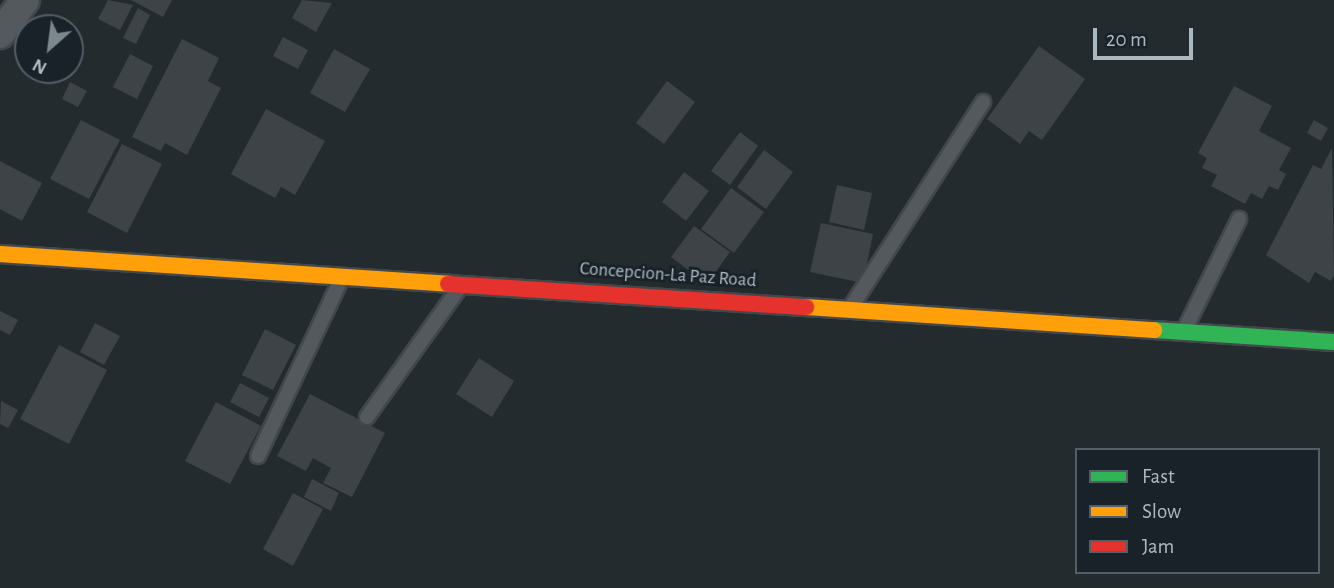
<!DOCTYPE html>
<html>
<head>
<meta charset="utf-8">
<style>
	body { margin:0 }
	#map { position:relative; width:1334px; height:588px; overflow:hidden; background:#242b2f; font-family:"Alegreya Sans",sans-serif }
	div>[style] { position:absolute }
	.building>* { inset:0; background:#3d4347 }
	.roads { filter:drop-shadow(2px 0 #42474a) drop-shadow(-2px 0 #42474a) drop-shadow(0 2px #42474a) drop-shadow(0 -2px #42474a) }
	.lane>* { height:14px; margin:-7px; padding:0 7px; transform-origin:7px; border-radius:7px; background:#54595d }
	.street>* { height:28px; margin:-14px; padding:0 14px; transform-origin:14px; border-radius:14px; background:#54595d }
	.fast>* { height:16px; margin:-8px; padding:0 8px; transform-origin:8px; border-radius:8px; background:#30b455 }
	.slow>* { height:16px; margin:-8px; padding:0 8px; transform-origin:8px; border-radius:8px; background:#ff9f0a }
	.jam>* { height:16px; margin:-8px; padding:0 8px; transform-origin:8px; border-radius:8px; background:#e5322d }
	span { translate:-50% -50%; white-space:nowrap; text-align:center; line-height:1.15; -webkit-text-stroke:6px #192228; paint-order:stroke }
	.street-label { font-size:19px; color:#adb9c1 }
	.legend { position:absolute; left:1075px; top:448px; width:245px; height:126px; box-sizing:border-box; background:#192228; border:2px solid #545e65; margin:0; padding:9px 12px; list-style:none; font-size:21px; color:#adb9c1 }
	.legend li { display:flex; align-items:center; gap:14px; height:35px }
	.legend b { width:35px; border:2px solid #545e65 }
	.north { position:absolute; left:14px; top:14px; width:70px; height:70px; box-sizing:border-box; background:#192228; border:2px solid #545e65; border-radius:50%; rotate:208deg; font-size:19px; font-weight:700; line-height:28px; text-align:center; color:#adb9c1 }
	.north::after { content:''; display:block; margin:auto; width:24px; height:32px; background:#7d878e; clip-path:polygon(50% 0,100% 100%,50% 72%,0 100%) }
	.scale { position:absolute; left:1093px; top:28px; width:100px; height:32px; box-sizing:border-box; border:4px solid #adb9c1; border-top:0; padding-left:9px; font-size:21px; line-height:24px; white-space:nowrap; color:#adb9c1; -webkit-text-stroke:5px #192228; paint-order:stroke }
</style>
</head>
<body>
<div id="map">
	<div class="building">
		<i style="clip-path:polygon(108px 0,133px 5px,120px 30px,98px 19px)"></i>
		<i style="clip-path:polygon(131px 0,172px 0,163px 17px)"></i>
		<i style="clip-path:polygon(302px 0,332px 3px,316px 32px,292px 18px)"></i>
		<i style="clip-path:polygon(138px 8px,150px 15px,136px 44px,123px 38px)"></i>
		<i style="clip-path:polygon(283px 37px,308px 50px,298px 69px,273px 56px)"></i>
		<i style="clip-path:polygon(182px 39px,219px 58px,208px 81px,221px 88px,187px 155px,165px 143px,161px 151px,132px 137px)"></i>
		<i style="clip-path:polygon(1039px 46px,1085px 79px,1042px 140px,1029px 131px,1020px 144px,987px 119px)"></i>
		<i style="clip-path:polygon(334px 49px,370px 69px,345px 112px,310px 93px)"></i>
		<i style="clip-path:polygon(130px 54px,153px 66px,137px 99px,113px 87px)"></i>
		<i style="clip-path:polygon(667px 81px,695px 102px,664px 144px,636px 123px)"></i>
		<i style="clip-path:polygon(70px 82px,87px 91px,78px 107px,62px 99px)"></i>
		<i style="clip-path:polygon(1234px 86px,1272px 106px,1259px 131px,1291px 148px,1279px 170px,1286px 174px,1278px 190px,1269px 186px,1262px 199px,1251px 193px,1245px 204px,1211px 186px,1217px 175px,1202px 168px,1207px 158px,1198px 153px)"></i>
		<i style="clip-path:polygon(266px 109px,325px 141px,295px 195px,281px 187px,275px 198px,231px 174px)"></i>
		<i style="clip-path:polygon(81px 120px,120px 140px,89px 199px,50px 179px)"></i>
		<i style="clip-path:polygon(1314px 120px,1328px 128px,1321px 141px,1307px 133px)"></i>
		<i style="clip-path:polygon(740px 132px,758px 146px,730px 185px,711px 171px)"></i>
		<i style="clip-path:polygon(122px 144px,162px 164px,127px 233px,87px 212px)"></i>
		<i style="clip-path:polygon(1332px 148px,1334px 275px,1331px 281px,1315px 272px,1309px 283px,1266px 255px,1313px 165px,1321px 169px)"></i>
		<i style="clip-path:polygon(764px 150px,793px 172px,766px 209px,737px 187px)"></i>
		<i style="clip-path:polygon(0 161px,42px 183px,22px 221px,0 209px)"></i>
		<i style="clip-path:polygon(684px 172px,709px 191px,686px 221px,662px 202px)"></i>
		<i style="clip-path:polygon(837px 185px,872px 193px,864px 230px,829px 222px)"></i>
		<i style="clip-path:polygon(731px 188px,764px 212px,734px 253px,701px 229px)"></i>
		<i style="clip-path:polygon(821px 223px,873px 234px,863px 283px,810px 272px)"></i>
		<i style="clip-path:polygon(694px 226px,730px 252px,707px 284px,671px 257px)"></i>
		<i style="clip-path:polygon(0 311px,18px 320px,10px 335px,0 330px)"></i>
		<i style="clip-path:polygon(95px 323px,120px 336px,104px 365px,80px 352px)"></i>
		<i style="clip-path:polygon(265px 329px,296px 345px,273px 390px,242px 375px)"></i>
		<i style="clip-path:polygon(59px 345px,107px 370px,69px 444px,20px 419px)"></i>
		<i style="clip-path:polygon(479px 358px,514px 381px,492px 417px,456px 394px)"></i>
		<i style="clip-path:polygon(240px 383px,269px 398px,259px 417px,230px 402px)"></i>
		<i style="clip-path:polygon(310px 394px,385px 433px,352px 497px,323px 483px,331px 468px,313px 458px,306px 471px,277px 456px)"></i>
		<i style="clip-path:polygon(1px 401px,18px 410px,8px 428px,0 424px)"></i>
		<i style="clip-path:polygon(216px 402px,261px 426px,230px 484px,185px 461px)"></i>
		<i style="clip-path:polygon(312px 479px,339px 493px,331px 511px,304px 497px)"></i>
		<i style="clip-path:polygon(293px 493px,323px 509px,293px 566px,263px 549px)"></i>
	</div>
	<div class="roads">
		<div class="lane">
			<i style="left:851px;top:307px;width:244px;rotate:-57.2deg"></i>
			<i style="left:1184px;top:331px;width:125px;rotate:-63.8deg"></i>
			<i style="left:367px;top:417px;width:160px;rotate:-54.4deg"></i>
			<i style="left:258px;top:456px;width:195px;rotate:-64.8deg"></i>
		</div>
		<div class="street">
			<i style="left:0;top:34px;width:42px;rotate:-53.7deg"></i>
		</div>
		<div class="fast">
			<i style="left:1154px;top:330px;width:180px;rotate:3.8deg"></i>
		</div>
		<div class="slow">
			<i style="left:0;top:254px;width:449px;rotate:3.8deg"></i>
			<i style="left:806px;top:307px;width:349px;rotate:3.8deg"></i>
		</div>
		<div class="jam">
			<i style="left:448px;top:284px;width:359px;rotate:3.7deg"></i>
		</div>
	</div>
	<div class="street-label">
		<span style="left:668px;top:275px;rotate:4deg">Concepcion-La Paz Road</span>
	</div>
	<ul class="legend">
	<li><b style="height:9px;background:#30b455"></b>Fast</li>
	<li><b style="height:9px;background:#ff9f0a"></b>Slow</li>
	<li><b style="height:9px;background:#e5322d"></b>Jam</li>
	</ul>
	<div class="north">N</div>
	<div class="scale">20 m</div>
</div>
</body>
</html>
